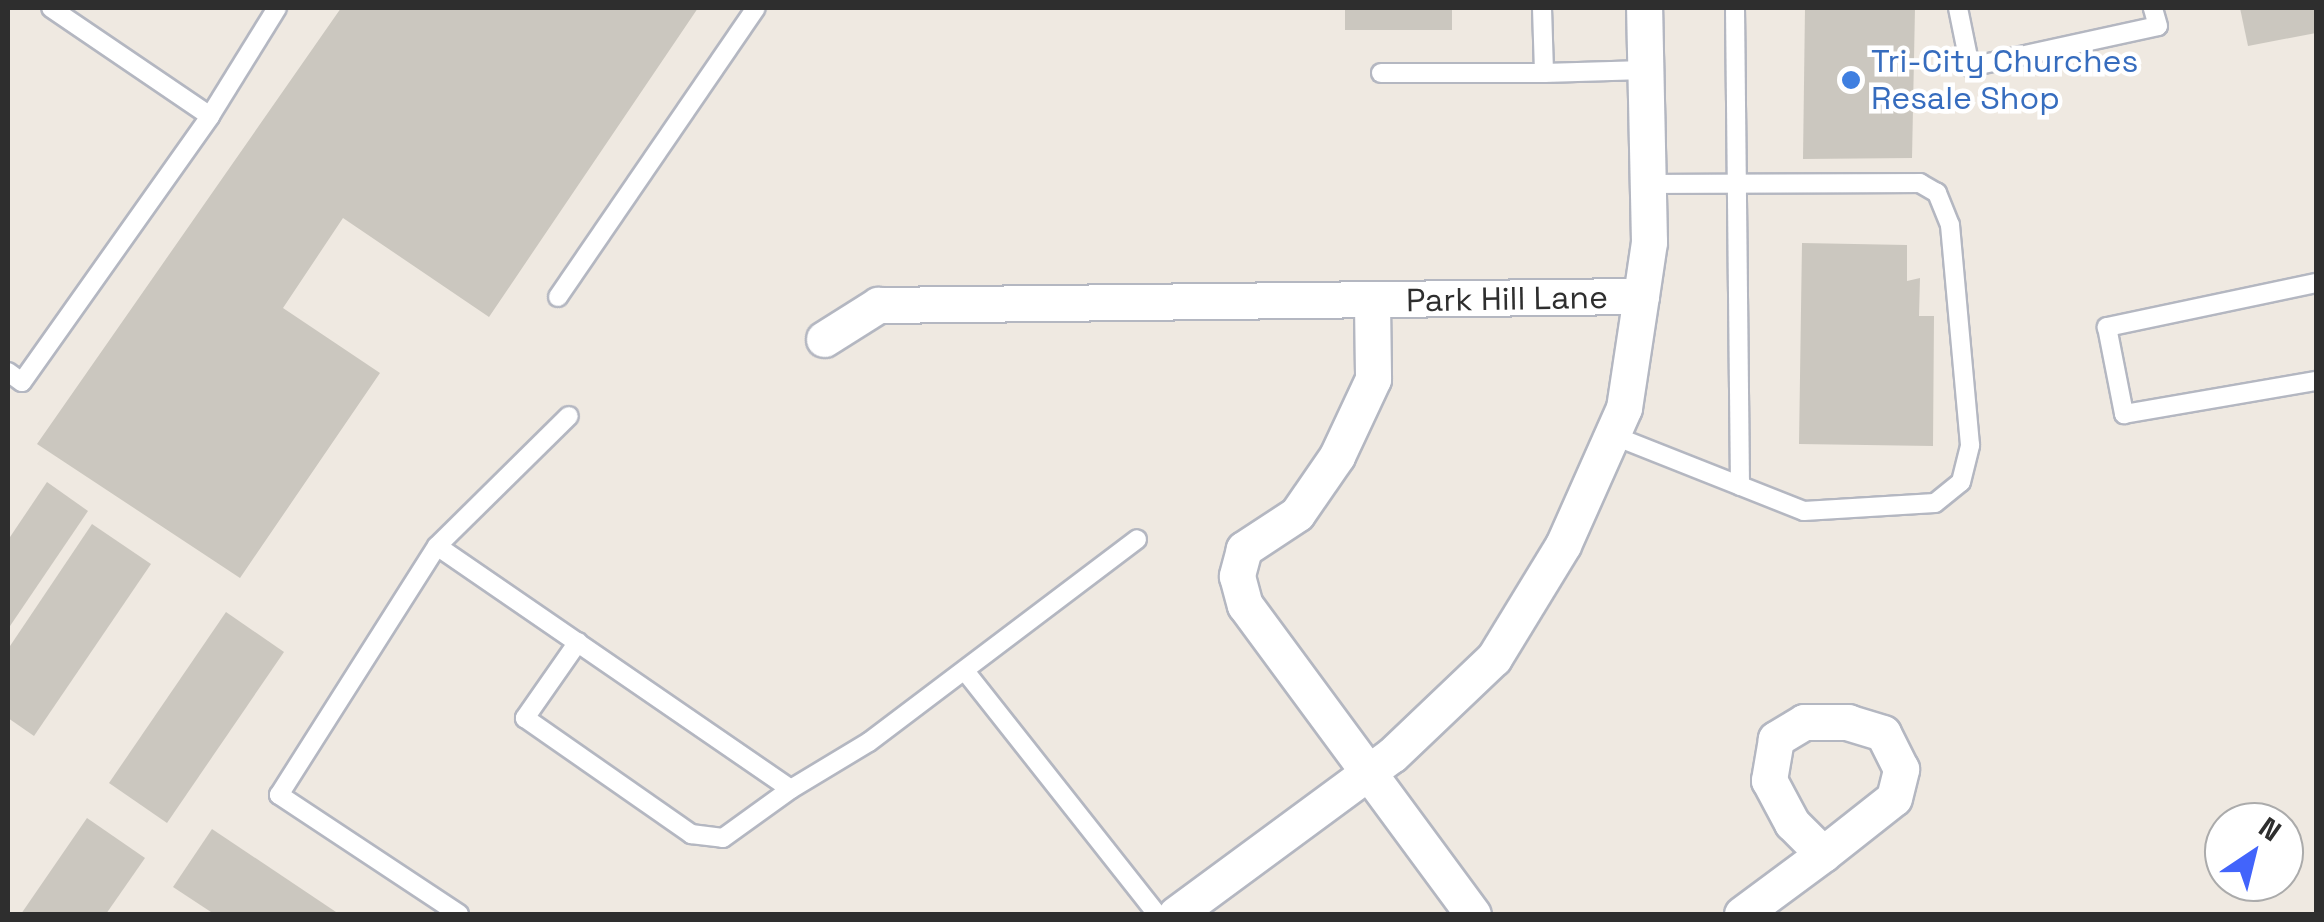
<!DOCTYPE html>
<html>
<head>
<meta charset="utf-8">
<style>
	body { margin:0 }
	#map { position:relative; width:2324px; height:922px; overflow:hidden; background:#efe9e1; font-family:"Space Grotesk",sans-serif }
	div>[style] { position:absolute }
	.building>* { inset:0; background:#cbc7bf }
	.roads { filter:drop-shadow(2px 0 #b4b7c1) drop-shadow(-2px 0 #b4b7c1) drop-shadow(0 2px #b4b7c1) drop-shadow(0 -2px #b4b7c1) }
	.lane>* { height:18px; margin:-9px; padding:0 9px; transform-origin:9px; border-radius:9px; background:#fff }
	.street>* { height:35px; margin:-17.5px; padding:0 17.5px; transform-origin:17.5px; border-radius:17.5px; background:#fff }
	.dots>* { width:28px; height:28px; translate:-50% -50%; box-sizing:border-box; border:5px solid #fff; border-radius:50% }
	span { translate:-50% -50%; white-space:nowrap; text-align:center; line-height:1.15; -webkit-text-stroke:9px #fff; paint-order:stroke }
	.shop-label { font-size:32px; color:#366cbe }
	.left { translate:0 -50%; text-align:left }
	.street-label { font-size:32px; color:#2e2e2e }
	.frame { position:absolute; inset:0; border:10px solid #2e2e2e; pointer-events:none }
	.north { position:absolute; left:2204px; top:802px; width:100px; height:100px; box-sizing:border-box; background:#fff; border:2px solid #ababab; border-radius:50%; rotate:35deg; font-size:28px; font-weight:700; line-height:40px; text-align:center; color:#2e2e2e }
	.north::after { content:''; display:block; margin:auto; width:35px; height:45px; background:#4264fb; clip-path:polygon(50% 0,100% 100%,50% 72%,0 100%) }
</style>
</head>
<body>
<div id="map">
	<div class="building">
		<i style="clip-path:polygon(341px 8px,698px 8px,489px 317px,343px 218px,283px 308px,380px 373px,240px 578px,37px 444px)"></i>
		<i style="clip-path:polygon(1345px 8px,1452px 8px,1452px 30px,1345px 30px)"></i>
		<i style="clip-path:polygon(1805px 8px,1915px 8px,1912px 158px,1803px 159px)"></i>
		<i style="clip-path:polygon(2240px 8px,2316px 8px,2316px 33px,2248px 46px)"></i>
		<i style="clip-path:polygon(1802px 243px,1907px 245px,1907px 281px,1920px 278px,1919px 316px,1934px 316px,1933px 446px,1799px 444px)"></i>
		<i style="clip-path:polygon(47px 482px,88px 511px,8px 629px,8px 540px)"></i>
		<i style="clip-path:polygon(92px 524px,151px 564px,34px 736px,8px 718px,8px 649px)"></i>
		<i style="clip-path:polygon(226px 612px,284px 652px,167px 823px,109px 783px)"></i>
		<i style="clip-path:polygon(87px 818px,145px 858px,106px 914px,21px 914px)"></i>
		<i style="clip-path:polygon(212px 829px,339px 914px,214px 914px,173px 887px)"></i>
	</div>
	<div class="roads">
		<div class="lane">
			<i style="left:1542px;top:8px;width:65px;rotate:88.2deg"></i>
			<i style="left:1544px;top:73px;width:101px;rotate:-1.7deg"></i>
			<i style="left:1735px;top:8px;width:478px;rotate:89.4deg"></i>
			<i style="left:1958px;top:8px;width:60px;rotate:78.5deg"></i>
			<i style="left:1970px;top:67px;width:192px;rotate:-12.3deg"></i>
			<i style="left:2158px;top:26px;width:19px;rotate:-106deg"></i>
			<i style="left:1381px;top:73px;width:163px"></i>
			<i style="left:210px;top:116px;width:127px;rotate:-58.2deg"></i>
			<i style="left:2316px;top:283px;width:214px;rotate:168.1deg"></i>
			<i style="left:2107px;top:327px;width:89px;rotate:78.9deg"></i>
			<i style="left:2124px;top:414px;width:195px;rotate:-9.8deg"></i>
			<i style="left:558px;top:297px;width:350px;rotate:-55.6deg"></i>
			<i style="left:8px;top:372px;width:17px;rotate:36deg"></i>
			<i style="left:22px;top:382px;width:326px;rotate:-54.7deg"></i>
			<i style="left:210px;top:116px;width:192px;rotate:-145.8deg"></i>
			<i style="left:1612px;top:435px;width:206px;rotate:21.6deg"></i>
			<i style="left:1804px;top:511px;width:131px;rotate:-3.5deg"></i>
			<i style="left:1935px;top:503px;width:33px;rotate:-39deg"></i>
			<i style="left:1961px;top:482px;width:38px;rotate:-76deg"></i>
			<i style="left:1970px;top:445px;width:221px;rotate:-95.2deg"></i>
			<i style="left:1950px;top:225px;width:35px;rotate:-112deg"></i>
			<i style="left:1937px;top:193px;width:20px;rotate:-150deg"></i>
			<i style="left:1920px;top:183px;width:272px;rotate:179.8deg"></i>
			<i style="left:437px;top:546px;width:429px;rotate:34.5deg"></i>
			<i style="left:791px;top:789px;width:91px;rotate:-31.1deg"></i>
			<i style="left:869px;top:742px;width:336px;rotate:-37.1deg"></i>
			<i style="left:578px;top:642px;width:93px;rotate:124.9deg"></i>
			<i style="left:525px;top:718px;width:203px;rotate:34.9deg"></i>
			<i style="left:691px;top:834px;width:32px;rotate:7deg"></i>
			<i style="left:723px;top:838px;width:84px;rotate:-35.8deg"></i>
			<i style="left:965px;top:671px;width:310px;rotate:51.7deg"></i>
			<i style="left:459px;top:914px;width:216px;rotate:-146.5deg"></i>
			<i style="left:279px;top:795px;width:295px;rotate:-57.6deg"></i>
			<i style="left:437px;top:546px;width:185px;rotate:-44.6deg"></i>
		</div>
		<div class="street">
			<i style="left:1372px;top:303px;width:76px;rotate:89.2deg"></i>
			<i style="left:1373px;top:379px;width:85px;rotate:115.1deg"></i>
			<i style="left:1337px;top:456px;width:70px;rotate:124.6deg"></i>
			<i style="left:1297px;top:514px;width:64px;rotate:146.6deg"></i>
			<i style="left:1244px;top:549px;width:28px;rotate:105deg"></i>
			<i style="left:1237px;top:576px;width:30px;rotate:75deg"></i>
			<i style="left:1245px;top:605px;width:384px;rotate:53.6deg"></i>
			<i style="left:824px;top:339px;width:64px;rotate:-32.2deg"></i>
			<i style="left:878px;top:305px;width:763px;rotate:-0.68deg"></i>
			<i style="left:1176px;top:914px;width:268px;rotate:-36.4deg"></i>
			<i style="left:1392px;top:755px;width:141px;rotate:-43.6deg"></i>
			<i style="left:1494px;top:658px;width:132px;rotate:-58.6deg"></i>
			<i style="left:1563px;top:545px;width:150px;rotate:-66deg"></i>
			<i style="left:1624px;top:408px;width:113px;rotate:-81.4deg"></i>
			<i style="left:1641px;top:296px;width:55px;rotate:-81.6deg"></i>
			<i style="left:1649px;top:242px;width:234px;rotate:-91.2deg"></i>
			<i style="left:1742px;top:914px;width:101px;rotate:-36.5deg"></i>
			<i style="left:1823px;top:854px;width:90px;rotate:-38.3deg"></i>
			<i style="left:1894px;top:798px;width:30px;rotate:-76deg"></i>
			<i style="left:1901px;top:769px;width:40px;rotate:-116.6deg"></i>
			<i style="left:1883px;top:733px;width:37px;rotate:-163deg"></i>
			<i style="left:1848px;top:722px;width:44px;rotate:180deg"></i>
			<i style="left:1804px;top:722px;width:33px;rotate:149deg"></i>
			<i style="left:1776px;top:739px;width:42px;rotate:99.7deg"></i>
			<i style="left:1769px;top:780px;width:49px;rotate:61.9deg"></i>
			<i style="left:1792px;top:823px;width:44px;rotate:45deg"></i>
		</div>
	</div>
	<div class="dots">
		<i style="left:1851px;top:80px;background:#3f7fe0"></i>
	</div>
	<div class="shop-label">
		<span class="left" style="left:1871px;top:80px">Tri-City Churches<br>Resale Shop</span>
	</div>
	<div class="street-label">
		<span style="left:1507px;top:299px;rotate:-1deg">Park Hill Lane</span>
	</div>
	<div class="frame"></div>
	<div class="north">N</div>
</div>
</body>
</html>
